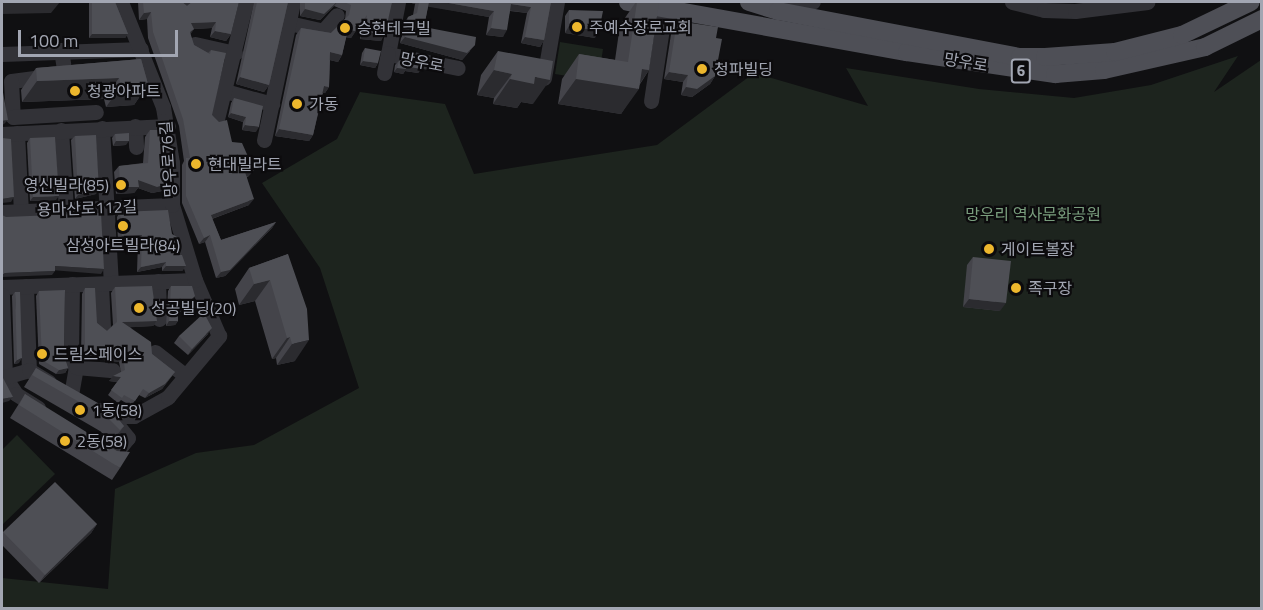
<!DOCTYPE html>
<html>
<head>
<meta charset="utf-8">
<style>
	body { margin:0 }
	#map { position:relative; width:1263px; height:610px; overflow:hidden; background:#101012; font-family:"Titillium Web","Noto Sans KR",sans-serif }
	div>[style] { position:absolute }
	.green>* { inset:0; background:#1d241e }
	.minor>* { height:15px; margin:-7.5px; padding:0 7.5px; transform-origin:7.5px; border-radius:7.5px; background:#323237 }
	.major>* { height:18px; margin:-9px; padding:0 9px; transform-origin:9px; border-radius:9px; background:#4e4f56 }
	.wall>* { inset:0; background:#44444a }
	.shaded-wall>* { inset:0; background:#2b2b2f }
	.building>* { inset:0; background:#4e4f55 }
	.dots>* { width:16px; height:16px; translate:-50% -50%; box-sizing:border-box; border:3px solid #0c0b0d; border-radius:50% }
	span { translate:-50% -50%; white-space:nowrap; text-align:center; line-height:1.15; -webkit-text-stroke:4.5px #0c0b0d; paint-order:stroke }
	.shield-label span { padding:2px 4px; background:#0c0b0d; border:2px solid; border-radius:4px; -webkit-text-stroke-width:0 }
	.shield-label { font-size:15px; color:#a2a6b2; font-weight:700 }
	.poi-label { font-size:16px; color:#a2a6b2 }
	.left { translate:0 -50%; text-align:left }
	.right { translate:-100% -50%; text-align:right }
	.street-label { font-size:16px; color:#a2a6b2 }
	.park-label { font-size:16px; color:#799d7d }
	.frame { position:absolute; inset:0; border:3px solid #a2a6b2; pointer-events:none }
	.scale { position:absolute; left:18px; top:30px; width:160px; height:27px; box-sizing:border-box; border:3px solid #a2a6b2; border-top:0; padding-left:8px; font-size:18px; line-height:21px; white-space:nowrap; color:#a2a6b2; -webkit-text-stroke:4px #0c0b0d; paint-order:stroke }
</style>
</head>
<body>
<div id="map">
	<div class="green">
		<i style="clip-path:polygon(560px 42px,603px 49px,598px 81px,555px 74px)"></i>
		<i style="clip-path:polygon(1238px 56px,1214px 92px,1261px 60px,1261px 608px,2px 608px,2px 578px,108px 589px,115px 489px,196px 453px,254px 445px,359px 388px,320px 268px,262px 183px,337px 139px,360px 92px,445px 104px,474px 174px,657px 145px,754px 73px,868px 106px,846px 68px,979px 89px,1074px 98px,1151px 85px)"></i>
		<i style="clip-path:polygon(17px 435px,55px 474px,2px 525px,2px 450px)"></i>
	</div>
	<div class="minor">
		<i style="left:183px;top:2px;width:1px;rotate:90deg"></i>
		<i style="left:398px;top:2px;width:53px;rotate:100.9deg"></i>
		<i style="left:388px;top:54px;width:71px;rotate:11.3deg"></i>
		<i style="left:1012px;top:2px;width:33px;rotate:14deg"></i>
		<i style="left:1044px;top:10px;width:31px;rotate:2deg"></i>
		<i style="left:1075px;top:11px;width:73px;rotate:-7.1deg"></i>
		<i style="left:781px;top:11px;width:33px;rotate:-16deg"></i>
		<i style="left:289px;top:23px;width:35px;rotate:13deg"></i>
		<i style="left:323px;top:31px;width:21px;rotate:-49deg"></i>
		<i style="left:195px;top:44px;width:41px;rotate:12.7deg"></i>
		<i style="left:61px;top:50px;width:24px;rotate:81deg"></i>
		<i style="left:65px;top:74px;width:54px;rotate:172.6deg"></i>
		<i style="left:11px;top:81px;width:36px;rotate:87deg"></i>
		<i style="left:13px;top:117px;width:83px;rotate:-3.4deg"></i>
		<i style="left:2px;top:54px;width:139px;rotate:-2.1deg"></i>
		<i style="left:384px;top:73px;width:20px;rotate:-79deg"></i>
		<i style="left:544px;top:78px;width:77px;rotate:-80.3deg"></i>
		<i style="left:225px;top:91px;width:49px;rotate:15.5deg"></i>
		<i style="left:651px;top:101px;width:94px;rotate:-81.4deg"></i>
		<i style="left:217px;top:119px;width:121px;rotate:-76.1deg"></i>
		<i style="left:135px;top:126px;width:21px;rotate:87deg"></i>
		<i style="left:102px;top:128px;width:155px;rotate:86.7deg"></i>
		<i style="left:61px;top:130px;width:79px;rotate:86.4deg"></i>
		<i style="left:17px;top:133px;width:78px;rotate:87.1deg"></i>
		<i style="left:2px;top:134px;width:166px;rotate:-2.8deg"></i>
		<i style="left:264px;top:140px;width:141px;rotate:-78.1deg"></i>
		<i style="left:2px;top:212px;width:170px;rotate:-2.4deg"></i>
		<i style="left:158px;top:281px;width:38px;rotate:88deg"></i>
		<i style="left:72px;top:284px;width:76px;rotate:90.8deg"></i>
		<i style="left:71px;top:360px;width:9px;rotate:54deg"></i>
		<i style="left:101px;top:284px;width:43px;rotate:87.3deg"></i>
		<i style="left:26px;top:286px;width:84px;rotate:88deg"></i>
		<i style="left:2px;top:287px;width:193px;rotate:-2.1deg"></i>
		<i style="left:2px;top:295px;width:82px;rotate:87.9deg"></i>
		<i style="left:5px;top:377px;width:20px;rotate:57deg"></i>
		<i style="left:16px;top:394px;width:26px;rotate:32deg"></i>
		<i style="left:155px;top:352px;width:37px;rotate:38deg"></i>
		<i style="left:5px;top:377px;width:25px;rotate:-16deg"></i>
		<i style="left:29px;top:370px;width:23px;rotate:31deg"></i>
		<i style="left:71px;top:395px;width:28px;rotate:-80deg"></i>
		<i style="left:76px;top:367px;width:37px;rotate:5deg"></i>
		<i style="left:99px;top:410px;width:13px;rotate:29deg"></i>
		<i style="left:110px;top:416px;width:24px"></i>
		<i style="left:134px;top:416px;width:39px;rotate:-29deg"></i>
		<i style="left:168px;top:397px;width:80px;rotate:-50.1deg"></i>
		<i style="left:219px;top:336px;width:61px;rotate:-113.2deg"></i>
		<i style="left:195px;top:280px;width:78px;rotate:-107deg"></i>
		<i style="left:172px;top:205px;width:42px;rotate:-90deg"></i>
		<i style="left:172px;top:163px;width:57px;rotate:-99.1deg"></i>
		<i style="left:163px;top:107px;width:113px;rotate:-111.8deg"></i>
		<i style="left:102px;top:447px;width:14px;rotate:34deg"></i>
		<i style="left:114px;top:455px;width:22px;rotate:-51deg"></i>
		<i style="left:128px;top:438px;width:28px;rotate:-129deg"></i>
	</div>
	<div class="major">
		<i style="left:628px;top:2px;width:283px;rotate:10.2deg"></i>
		<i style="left:907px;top:52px;width:150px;rotate:8.5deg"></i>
		<i style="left:1055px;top:74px;width:49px;rotate:-4.7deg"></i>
		<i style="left:1104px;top:70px;width:104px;rotate:-12.8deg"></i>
		<i style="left:1205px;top:47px;width:64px;rotate:-26.2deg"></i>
		<i style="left:749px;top:2px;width:30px;rotate:17deg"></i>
		<i style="left:778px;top:11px;width:246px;rotate:10.8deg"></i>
		<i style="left:1020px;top:57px;width:25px"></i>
		<i style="left:1045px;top:57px;width:70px;rotate:-4.1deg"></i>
		<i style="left:1115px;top:52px;width:69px;rotate:-14.2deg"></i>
		<i style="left:1182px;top:35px;width:76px;rotate:-25.6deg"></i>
	</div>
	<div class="wall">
		<i style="clip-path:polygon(89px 2px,115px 2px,128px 34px,125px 38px,89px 38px)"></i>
		<i style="clip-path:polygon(138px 2px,182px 2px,187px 6px,192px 2px,231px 34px,226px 41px,210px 37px,212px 28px,194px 29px,190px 34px,194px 45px,208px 53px,211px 50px,212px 115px,232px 142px,249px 176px,247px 177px,249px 205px,212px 219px,221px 240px,276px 222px,272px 228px,225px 276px,216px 278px,205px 242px,199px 244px,182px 203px,182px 165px,184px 161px,179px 126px,148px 38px,147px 19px,139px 20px)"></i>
		<i style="clip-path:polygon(254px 2px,288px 2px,269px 85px,264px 92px,236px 84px)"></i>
		<i style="clip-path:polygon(300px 2px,392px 2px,381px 41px,360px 39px,362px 21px,351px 38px,346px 37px,342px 55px,338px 62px,330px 60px,329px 87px,325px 93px,323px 93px,313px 135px,309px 141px,275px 136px,296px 35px,301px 28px,331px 33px,345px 19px,346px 11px,334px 6px,320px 20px,300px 16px)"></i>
		<i style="clip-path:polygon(407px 2px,551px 2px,544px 40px,540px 47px,521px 43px,527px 13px,510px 11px,503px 37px,486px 35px,489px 17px,428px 6px,424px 27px,470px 51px,462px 60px,400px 43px,404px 24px,408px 17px,413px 15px,415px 4px,408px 2px)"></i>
		<i style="clip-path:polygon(636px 2px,647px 2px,649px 70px,621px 114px,558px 104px,562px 79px,579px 54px,615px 60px,620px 25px)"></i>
		<i style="clip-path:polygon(569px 10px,595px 38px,565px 33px,565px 16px)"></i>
		<i style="clip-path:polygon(677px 21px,716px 38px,715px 76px,710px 84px,692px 97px,681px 95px,683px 82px,664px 79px,672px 28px)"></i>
		<i style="clip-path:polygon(365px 48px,378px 63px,375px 68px,360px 65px,362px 53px)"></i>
		<i style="clip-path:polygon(498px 51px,533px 104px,521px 102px,517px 108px,493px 104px,494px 98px,477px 95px,481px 75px)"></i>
		<i style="clip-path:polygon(141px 59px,148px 84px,134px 105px,106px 107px,104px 99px,22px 102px,21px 90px,36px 68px)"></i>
		<i style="clip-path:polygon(399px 61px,421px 69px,418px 73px,405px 71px,403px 74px,394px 72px,395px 65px)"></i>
		<i style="clip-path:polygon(234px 98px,256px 132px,242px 130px,243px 122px,228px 117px,231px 103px)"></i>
		<i style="clip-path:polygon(150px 130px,167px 184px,162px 191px,152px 193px,138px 188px,134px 193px,116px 194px,114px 172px,119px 166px,143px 163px,145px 137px)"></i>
		<i style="clip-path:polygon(115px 134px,126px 145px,113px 146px,112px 138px)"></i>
		<i style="clip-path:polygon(75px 136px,96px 194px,75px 199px,71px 140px)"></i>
		<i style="clip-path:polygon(30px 138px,56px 200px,30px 201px,27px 143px)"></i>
		<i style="clip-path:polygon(120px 212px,172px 234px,177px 255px,186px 266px,182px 271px,162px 271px,162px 267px,137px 272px,138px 241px,118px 242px,117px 217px)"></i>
		<i style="clip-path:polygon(288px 254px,295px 361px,277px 365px,276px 358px,272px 359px,255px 301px,239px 305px,235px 289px,249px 268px)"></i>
		<i style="clip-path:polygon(973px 257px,1000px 311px,963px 307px,967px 265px)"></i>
		<i style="clip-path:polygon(171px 286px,192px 301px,178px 314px,178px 321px,175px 325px,166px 326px,168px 291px)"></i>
		<i style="clip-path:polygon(115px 287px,157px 321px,153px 326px,130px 327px,152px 354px,175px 372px,162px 389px,145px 398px,139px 395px,131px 406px,121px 400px,118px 403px,108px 395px,117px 382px,109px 381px,121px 372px,119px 362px,81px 357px,82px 294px,85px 288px,97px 323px,107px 331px,113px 325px,111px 293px)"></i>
		<i style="clip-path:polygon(39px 291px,68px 368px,65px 373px,56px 374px,39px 364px,36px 296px)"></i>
		<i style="clip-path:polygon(15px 292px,19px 363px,14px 364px,12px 296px)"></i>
		<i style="clip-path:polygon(208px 334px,188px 355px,174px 343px,179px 336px)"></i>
		<i style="clip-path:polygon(36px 368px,124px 426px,112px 442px,100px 431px,24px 387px)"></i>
		<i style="clip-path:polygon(25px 394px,120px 468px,112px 480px,10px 418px)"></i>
		<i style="clip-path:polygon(97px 524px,91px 533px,39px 583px,2px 545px,2px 534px,3px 532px)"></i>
	</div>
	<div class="shaded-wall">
		<i style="clip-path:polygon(60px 2px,51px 13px,2px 14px,2px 3px)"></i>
		<i style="clip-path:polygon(337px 2px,334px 6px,320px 20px,300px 16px,305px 9px)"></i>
		<i style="clip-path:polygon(408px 2px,416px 2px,415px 4px)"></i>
		<i style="clip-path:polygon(427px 2px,443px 2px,494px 11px,489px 17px,424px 6px)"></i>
		<i style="clip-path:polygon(511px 4px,531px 7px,527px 13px,507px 10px)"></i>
		<i style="clip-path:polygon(151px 12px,147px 19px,139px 20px,144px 13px)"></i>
		<i style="clip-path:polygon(216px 22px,212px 28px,194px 29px,190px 35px,191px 23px)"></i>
		<i style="clip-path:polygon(569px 26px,599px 31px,595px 38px,565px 33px)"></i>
		<i style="clip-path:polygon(491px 28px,507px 30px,503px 37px,486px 35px)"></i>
		<i style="clip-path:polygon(348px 30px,356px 31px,351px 38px,343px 37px)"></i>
		<i style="clip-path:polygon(215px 31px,231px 34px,226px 41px,210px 37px)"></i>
		<i style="clip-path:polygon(364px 32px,385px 34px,381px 41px,360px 39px)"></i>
		<i style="clip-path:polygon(92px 34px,128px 34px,125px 38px,89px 38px)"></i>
		<i style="clip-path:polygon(405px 37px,475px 45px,462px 60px,400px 43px)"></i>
		<i style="clip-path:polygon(525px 37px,544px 40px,540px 47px,521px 43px)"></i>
		<i style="clip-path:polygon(330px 52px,342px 55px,338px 62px,325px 59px)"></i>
		<i style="clip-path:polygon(363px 61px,378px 63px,375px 68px,360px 65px)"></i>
		<i style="clip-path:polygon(406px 66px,421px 69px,418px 73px,405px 71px,403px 74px,394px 72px,397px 68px)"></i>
		<i style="clip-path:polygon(642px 69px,649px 70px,636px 89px,639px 89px,621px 114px,558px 104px,576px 79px)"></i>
		<i style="clip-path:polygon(494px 70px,512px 74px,494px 98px,477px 95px)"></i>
		<i style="clip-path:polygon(669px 72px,688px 75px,683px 82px,664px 79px)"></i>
		<i style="clip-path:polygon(715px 76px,710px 84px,692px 97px,681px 95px,686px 87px)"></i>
		<i style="clip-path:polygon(240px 77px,269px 85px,264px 92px,236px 84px)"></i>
		<i style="clip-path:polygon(535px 77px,550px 80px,533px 104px,521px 102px,517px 108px,493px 104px,510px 79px)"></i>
		<i style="clip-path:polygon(119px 78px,104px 99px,22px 102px,37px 81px)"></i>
		<i style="clip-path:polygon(148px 84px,134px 105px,106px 107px,121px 86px)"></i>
		<i style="clip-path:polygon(324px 86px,329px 87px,325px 93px,320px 93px)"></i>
		<i style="clip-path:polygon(231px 113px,246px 117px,243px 122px,228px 117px)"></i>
		<i style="clip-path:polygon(8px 120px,4px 124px,2px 125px,2px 121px)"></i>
		<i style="clip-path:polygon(245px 125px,259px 127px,256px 132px,242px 130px)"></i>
		<i style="clip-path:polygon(279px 129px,313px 135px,309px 141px,275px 136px)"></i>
		<i style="clip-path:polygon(116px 141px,129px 141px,126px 145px,113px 146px)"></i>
		<i style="clip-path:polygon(254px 170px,249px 176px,240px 178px,245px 172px)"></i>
		<i style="clip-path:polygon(138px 180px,167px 184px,162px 191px,152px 193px,138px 188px,134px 193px,116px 194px,120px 187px)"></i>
		<i style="clip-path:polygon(99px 190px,96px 194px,75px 199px,78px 195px)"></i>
		<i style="clip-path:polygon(59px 196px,56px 200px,30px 201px,33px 197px)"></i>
		<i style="clip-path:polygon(14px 197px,11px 202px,2px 203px,2px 199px)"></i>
		<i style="clip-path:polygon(254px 199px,249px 205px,206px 221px,211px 215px)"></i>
		<i style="clip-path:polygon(276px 222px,272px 228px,225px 276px,216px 278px,221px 272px)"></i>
		<i style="clip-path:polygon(142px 235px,138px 241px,118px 242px,122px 236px)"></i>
		<i style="clip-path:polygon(210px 235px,205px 242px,199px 244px,204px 238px)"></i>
		<i style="clip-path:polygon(166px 262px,162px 267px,137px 272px,141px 267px)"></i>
		<i style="clip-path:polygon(55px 266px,104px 269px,101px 274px,51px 270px)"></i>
		<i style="clip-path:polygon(166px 266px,186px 266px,182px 271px,162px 271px)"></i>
		<i style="clip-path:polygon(55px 271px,52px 275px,2px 277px,2px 275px,5px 273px)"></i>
		<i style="clip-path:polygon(270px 280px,255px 301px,239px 305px,254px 284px)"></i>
		<i style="clip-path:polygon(195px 296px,192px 301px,175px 317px,178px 313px)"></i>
		<i style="clip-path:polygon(969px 299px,1006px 303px,1000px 311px,963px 307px)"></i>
		<i style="clip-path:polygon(157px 321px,153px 326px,119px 328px,122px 322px)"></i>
		<i style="clip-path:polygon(169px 321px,178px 321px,175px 325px,166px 326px)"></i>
		<i style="clip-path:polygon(212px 328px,208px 334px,188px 355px,192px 349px)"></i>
		<i style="clip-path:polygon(290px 337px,276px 358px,272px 359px,287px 338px)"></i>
		<i style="clip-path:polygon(309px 340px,295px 361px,277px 365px,292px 344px)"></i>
		<i style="clip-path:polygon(85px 352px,123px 357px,119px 362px,81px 357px)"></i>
		<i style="clip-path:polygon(22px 358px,19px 363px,14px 364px,17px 360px)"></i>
		<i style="clip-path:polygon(68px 368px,65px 373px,56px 374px,59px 370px)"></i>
		<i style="clip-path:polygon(175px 372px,162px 389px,145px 398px,149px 393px)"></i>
		<i style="clip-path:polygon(113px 376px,121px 377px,117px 382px,109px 381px)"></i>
		<i style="clip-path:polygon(13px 397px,9px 401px,2px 403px,2px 399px)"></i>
		<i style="clip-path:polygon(97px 524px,91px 533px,39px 583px,45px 575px)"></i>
	</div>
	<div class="building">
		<i style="clip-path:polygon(2px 2px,60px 2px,2px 3px)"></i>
		<i style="clip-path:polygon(92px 2px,115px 2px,128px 34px,92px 34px)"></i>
		<i style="clip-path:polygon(143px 2px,182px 2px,187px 6px,192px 2px,239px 2px,231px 34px,215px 31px,216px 22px,191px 23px,194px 29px,190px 32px,194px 45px,210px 54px,211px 50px,226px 53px,212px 115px,219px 122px,227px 120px,232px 142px,242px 143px,254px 170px,245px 172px,254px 199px,211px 215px,221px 240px,276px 222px,230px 270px,221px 272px,210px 235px,204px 238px,186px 196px,186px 158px,190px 158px,183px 119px,153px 32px,151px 12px,144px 13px)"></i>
		<i style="clip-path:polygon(257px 2px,288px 2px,269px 85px,240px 77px)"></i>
		<i style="clip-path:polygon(305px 2px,337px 2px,324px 14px,305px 9px)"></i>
		<i style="clip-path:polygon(344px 2px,392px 2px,385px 34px,364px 32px,367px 15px,356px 31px,348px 30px,342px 55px,330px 52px,329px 87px,324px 86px,313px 135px,279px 129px,301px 28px,331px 33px,349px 15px,351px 5px)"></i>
		<i style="clip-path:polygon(419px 2px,429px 2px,424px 27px,476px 37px,475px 45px,467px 53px,405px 37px,408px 17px,417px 13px)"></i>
		<i style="clip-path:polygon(443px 2px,551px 2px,544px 40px,525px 37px,531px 7px,511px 4px,507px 30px,491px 28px,494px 11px)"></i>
		<i style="clip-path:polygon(637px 2px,647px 2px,659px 3px,649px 70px,642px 69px,639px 89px,576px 79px,579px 54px,628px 62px)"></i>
		<i style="clip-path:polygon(569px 10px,603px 11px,599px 31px,569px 26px)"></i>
		<i style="clip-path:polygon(677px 21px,718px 27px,716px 38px,722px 39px,715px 76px,697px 89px,686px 87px,688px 75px,669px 72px)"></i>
		<i style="clip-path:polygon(365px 48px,381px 51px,378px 63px,363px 61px)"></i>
		<i style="clip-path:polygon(498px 51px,553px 61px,550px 80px,535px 77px,534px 84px,510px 79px,512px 74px,494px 70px)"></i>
		<i style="clip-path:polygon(2px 59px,3px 59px,2px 87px,8px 120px,2px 121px)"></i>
		<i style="clip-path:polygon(141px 59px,148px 84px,121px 86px,119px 78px,37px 81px,36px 68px)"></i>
		<i style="clip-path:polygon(399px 61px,422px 66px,421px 69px,406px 66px,406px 69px,397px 68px)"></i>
		<i style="clip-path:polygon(234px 98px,263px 106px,259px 127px,245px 125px,246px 117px,231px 113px)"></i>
		<i style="clip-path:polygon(150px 130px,162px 130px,167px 184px,157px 187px,138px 180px,139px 187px,120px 187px,119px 166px,148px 163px)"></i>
		<i style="clip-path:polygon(129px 133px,129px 141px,116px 141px,115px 134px)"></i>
		<i style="clip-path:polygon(96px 135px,99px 190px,78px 195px,75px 136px)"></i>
		<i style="clip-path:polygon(55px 137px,59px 196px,33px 197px,30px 138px)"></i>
		<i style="clip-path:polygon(2px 138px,11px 139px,14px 197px,2px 199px)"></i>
		<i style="clip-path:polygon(168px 210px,172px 234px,177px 237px,177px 255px,182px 255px,186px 266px,166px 266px,166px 262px,141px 267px,142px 235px,122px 236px,120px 212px)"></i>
		<i style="clip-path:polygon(101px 213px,104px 269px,55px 266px,55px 271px,5px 273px,2px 275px,2px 215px,6px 217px)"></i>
		<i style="clip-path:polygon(288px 254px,307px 309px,309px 340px,292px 344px,290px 337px,287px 338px,270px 280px,254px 284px,249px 268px)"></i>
		<i style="clip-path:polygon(973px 257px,1011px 261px,1006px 303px,969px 299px)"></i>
		<i style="clip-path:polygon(152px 286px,157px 321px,122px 322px,151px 342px,152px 354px,175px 372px,165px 384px,149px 393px,143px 389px,135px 401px,124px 395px,122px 398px,111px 390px,121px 377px,113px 376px,125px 370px,123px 357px,85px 352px,85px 288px,95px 288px,97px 323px,107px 331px,117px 322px,115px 287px)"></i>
		<i style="clip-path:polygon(171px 286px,192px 286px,195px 296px,178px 313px,178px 321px,169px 321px)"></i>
		<i style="clip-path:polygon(65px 290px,64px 355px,68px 368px,59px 370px,42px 360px,39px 291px)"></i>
		<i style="clip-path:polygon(15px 292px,20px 292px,22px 358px,17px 360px)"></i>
		<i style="clip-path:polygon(204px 313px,212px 328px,192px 349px,179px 336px)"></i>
		<i style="clip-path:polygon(36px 368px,112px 411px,124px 426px,120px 430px,109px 419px,32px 375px)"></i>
		<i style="clip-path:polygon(2px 376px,13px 397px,2px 399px)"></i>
		<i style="clip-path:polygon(25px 394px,117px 451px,130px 452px,120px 468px,19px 405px)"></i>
		<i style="clip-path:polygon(55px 482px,97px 524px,45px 575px,3px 532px)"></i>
	</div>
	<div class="dots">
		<i style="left:577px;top:27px;background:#edb72d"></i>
		<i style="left:345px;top:28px;background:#edb72d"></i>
		<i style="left:702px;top:69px;background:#edb72d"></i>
		<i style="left:75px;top:91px;background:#edb72d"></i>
		<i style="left:297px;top:104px;background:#edb72d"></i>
		<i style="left:196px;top:164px;background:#edb72d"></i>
		<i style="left:121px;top:185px;background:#edb72d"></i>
		<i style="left:123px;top:226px;background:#edb72d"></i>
		<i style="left:989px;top:249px;background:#edb72d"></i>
		<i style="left:1016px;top:288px;background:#edb72d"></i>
		<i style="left:139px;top:308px;background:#edb72d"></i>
		<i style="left:42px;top:354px;background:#edb72d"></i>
		<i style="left:80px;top:410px;background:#edb72d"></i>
		<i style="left:65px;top:441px;background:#edb72d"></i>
	</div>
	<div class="shield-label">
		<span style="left:1021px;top:71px">6</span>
	</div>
	<div class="poi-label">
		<span class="left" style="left:589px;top:27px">주예수장로교회</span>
		<span class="left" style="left:357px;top:28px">승현테크빌</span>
		<span class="left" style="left:714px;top:69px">청파빌딩</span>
		<span class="left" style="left:87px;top:91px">청광아파트</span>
		<span class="left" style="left:309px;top:104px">가동</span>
		<span class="left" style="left:208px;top:164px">현대빌라트</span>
		<span class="right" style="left:109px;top:185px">영신빌라(85)</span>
		<span style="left:123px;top:245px">삼성아트빌라(84)</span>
		<span class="left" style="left:1001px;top:249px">게이트볼장</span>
		<span class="left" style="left:1028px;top:288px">족구장</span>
		<span class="left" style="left:151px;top:308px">성공빌딩(20)</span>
		<span class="left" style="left:54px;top:354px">드림스페이스</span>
		<span class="left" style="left:92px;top:410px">1동(58)</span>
		<span class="left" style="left:77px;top:441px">2동(58)</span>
	</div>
	<div class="street-label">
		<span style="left:422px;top:62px;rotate:11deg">망우로</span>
		<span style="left:966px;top:62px;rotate:9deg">망우로</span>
		<span style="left:168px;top:159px;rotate:-94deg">망우로76길</span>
		<span style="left:87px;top:208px;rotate:-2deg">용마산로112길</span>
	</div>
	<div class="park-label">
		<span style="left:1033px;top:214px">망우리 역사문화공원</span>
	</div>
	<div class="frame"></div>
	<div class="scale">100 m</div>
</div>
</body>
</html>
